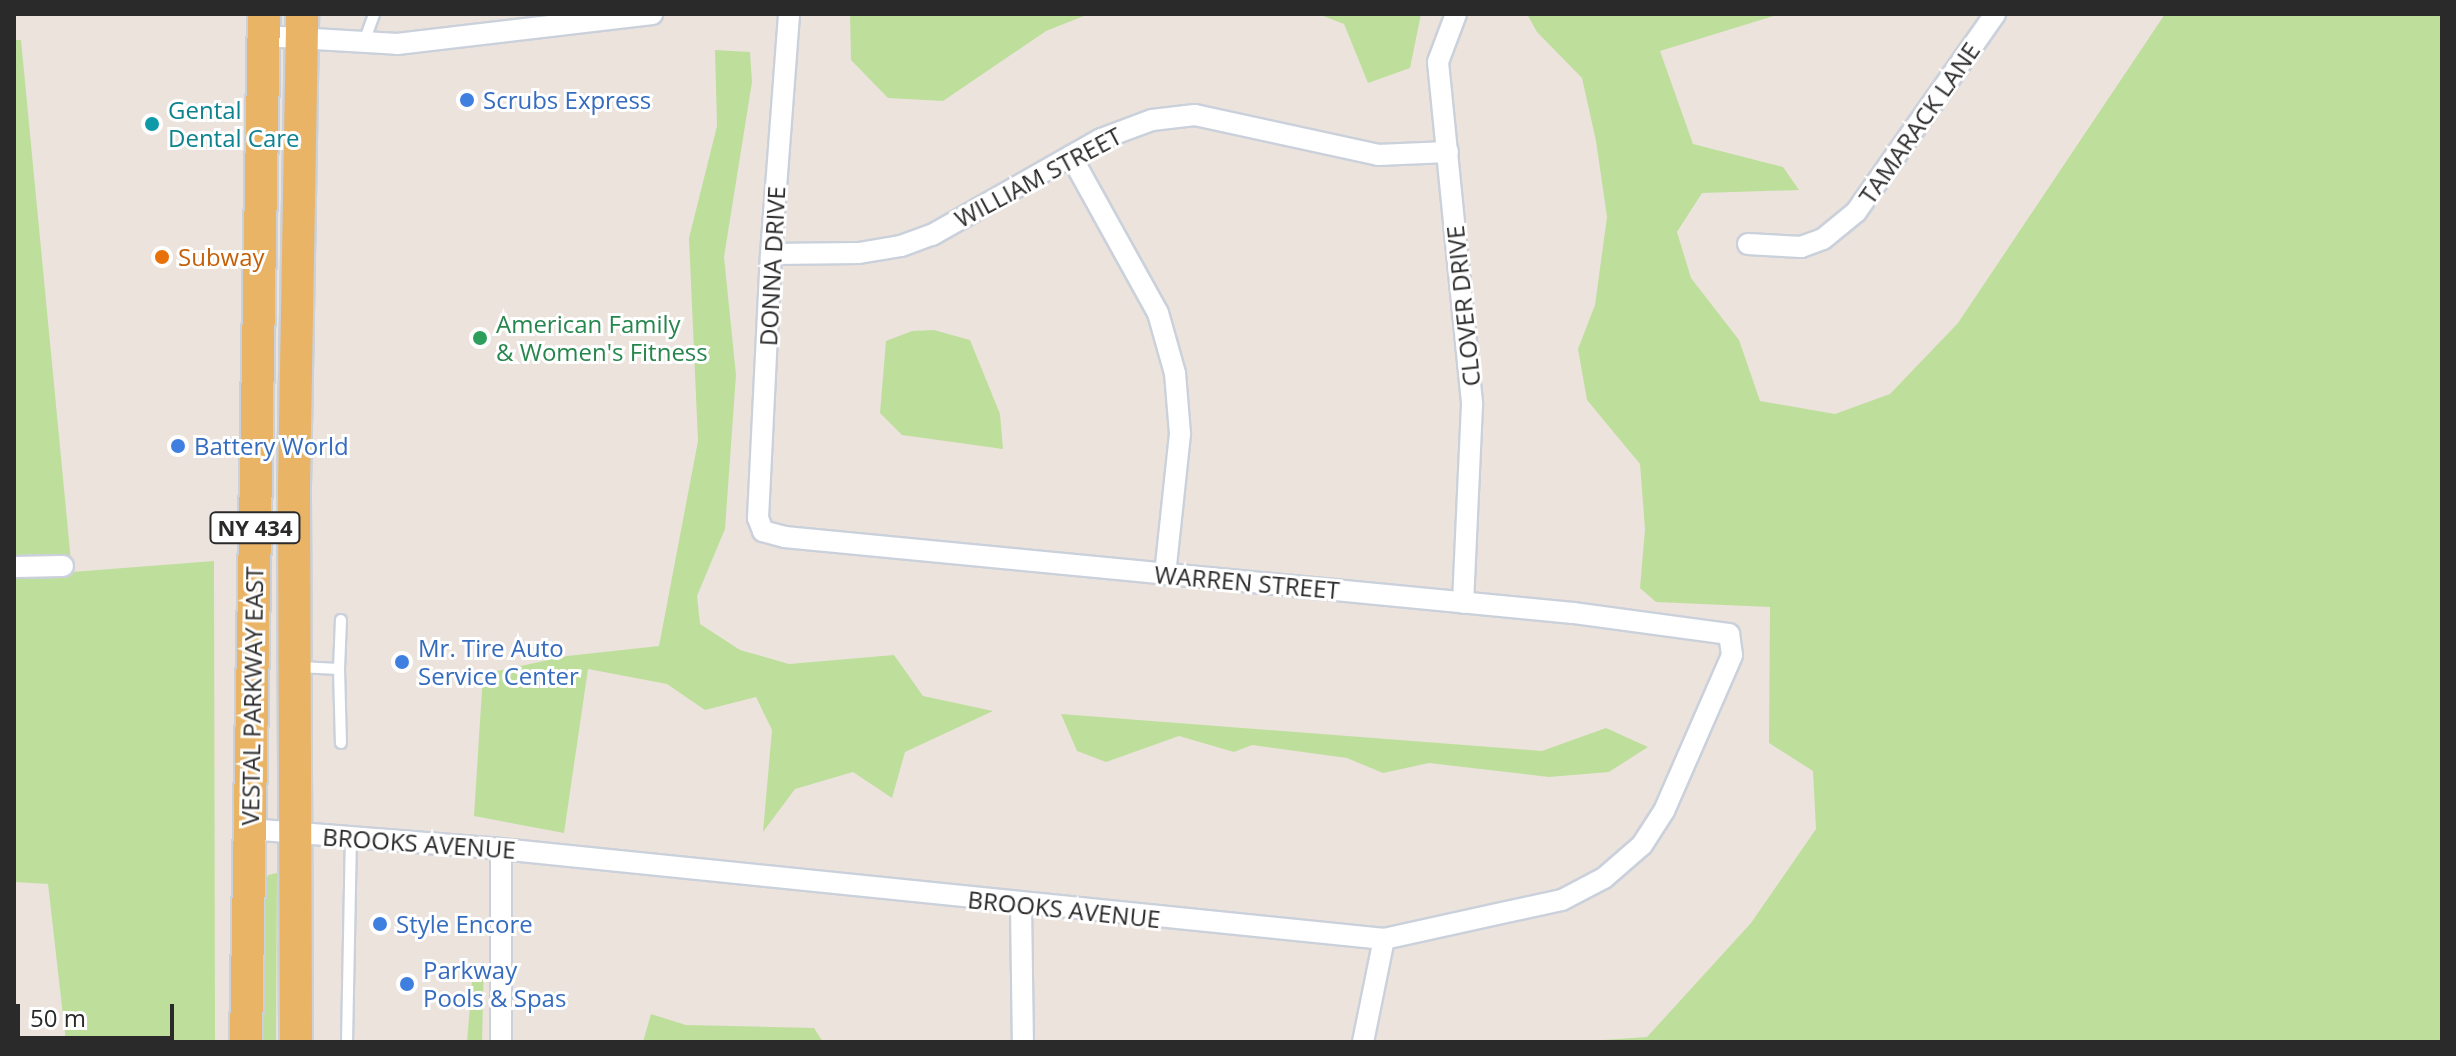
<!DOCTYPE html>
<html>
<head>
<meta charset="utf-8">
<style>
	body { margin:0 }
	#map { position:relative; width:2456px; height:1056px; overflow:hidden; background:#ece3dd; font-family:"Open Sans",sans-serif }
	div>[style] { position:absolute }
	.green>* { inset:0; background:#bedf9c }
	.roads { filter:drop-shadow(2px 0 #cbd1db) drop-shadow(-2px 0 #cbd1db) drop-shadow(0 2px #cbd1db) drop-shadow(0 -2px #cbd1db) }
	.lane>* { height:10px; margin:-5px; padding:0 5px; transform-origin:5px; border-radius:5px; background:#fff }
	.street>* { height:20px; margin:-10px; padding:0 10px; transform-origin:10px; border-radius:10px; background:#fff }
	.primary>* { height:32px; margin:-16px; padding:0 16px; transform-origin:16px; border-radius:16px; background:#e9b465 }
	.dots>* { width:22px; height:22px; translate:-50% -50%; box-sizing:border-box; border:4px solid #fff; border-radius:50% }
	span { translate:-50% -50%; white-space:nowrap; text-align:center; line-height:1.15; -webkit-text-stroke:6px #fff; paint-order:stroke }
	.shield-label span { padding:2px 6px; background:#fff; border:2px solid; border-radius:6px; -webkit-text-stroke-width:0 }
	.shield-label { font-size:22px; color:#2a2a2a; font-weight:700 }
	.shop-label { font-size:24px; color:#366cbe }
	.left { translate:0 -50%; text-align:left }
	.culture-label { font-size:24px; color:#0d838f }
	.street-label { font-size:24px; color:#2a2a2a }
	.food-label { font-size:24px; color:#c56008 }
	.leisure-label { font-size:24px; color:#27864d }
	.frame { position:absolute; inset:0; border:16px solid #2a2a2a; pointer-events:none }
	.scale { position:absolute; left:16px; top:1004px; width:158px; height:36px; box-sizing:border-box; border:4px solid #2a2a2a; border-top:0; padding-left:10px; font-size:24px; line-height:28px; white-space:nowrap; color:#2a2a2a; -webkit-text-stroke:6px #fff; paint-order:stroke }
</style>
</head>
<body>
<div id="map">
	<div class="green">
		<i style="clip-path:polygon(850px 14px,1089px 14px,1046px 31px,943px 101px,888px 98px,851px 60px)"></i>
		<i style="clip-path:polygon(1318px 14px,1421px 14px,1410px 68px,1368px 83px,1344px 24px)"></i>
		<i style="clip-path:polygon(1527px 14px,1780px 14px,1660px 51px,1693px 144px,1783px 167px,1799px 190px,1702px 193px,1677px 232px,1691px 278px,1739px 340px,1760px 401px,1835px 414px,1890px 394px,1958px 323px,2165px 14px,2442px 14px,2442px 1042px,1574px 1042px,1647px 1037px,1751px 923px,1816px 829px,1813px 771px,1769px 743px,1770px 607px,1656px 602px,1640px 588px,1645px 529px,1640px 464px,1587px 400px,1578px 349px,1595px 305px,1607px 217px,1596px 141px,1582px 78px,1537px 32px)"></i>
		<i style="clip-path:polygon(14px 40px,21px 40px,72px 572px,214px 561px,215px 1042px,66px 1042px,48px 884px,14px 882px)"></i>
		<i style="clip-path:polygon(715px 50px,750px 52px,752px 82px,724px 257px,736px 375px,725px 529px,697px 596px,700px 624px,740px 650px,789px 664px,894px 655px,923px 696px,993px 711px,905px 752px,892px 798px,853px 772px,795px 789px,763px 832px,772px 730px,756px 697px,705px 710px,667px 684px,588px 669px,564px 833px,474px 816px,483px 674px,567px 656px,659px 646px,698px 441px,689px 238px,717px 126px)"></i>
		<i style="clip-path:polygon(934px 330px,970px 340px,1000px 414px,1003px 449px,902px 435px,880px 413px,886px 341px,912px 331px)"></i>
		<i style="clip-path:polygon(1061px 714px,1542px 751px,1606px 728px,1648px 747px,1609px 772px,1549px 777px,1429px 763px,1383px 773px,1347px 758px,1252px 745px,1234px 752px,1179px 736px,1106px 762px,1077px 751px)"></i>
		<i style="clip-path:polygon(277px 873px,276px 1042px,259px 1042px,261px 894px,268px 875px)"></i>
		<i style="clip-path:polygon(484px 961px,482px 1042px,467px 1042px,472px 982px)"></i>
		<i style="clip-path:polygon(651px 1014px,686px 1025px,814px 1028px,823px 1042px,643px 1042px)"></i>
	</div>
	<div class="roads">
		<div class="lane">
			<i style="left:364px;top:42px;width:30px;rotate:-70deg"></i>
			<i style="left:299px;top:667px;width:40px;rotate:2.9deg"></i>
			<i style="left:339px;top:669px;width:74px;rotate:88.5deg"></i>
			<i style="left:339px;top:669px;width:49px;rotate:-87.7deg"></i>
			<i style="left:347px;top:1042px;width:204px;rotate:-88.9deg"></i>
		</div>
		<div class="street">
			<i style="left:1456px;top:14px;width:51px;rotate:110.6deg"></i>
			<i style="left:1438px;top:62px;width:345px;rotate:84.3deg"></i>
			<i style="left:1472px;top:405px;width:198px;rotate:92.6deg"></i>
			<i style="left:264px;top:36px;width:133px;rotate:3.4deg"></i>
			<i style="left:397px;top:44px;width:257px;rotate:-6.7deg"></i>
			<i style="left:1071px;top:156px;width:179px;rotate:61deg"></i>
			<i style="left:1158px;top:313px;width:62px;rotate:74.2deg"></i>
			<i style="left:1175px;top:373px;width:61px;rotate:85.3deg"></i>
			<i style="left:1180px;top:434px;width:141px;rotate:96.1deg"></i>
			<i style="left:1748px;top:244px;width:53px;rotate:3.2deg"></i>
			<i style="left:1801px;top:247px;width:23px;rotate:-20deg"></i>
			<i style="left:1823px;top:239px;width:43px;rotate:-39.3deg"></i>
			<i style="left:1856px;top:212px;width:242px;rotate:-54.9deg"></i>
			<i style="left:771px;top:254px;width:88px;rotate:-0.7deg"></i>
			<i style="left:859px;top:253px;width:43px;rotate:-9.5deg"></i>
			<i style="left:901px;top:246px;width:33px;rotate:-20deg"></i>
			<i style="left:932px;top:235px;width:194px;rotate:-29.6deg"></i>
			<i style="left:1101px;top:139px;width:54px;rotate:-20.4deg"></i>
			<i style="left:1152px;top:120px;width:43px;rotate:-6.6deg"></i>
			<i style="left:1195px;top:115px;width:187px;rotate:12.3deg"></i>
			<i style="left:1378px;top:155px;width:70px;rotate:-2.5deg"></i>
			<i style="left:14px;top:567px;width:49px;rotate:-1.2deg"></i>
			<i style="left:249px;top:829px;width:253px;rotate:4.5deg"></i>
			<i style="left:501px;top:849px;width:888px;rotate:5.82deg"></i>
			<i style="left:1384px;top:939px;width:182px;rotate:-12.4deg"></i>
			<i style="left:1562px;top:900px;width:47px;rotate:-27.6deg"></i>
			<i style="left:1604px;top:878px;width:50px;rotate:-41deg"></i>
			<i style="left:1642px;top:845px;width:40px;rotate:-57.1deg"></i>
			<i style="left:1664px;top:811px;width:170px;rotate:-66.4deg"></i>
			<i style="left:1732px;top:655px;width:21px;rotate:-98deg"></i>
			<i style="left:1729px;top:634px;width:157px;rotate:-172.3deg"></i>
			<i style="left:1573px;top:613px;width:792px;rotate:-174.49deg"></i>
			<i style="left:785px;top:537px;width:23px;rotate:-165deg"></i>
			<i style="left:763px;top:531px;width:14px;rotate:-111deg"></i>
			<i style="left:758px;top:518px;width:264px;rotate:-87.2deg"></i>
			<i style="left:771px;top:254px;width:241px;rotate:-85.7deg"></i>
			<i style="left:1021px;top:905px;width:137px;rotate:89.2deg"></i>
			<i style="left:501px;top:1042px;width:193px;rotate:-90deg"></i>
			<i style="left:1363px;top:1042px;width:105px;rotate:-78.5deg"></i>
		</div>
		<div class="primary">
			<i style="left:246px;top:1042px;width:1028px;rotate:-89deg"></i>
			<i style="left:296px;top:1042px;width:557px;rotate:-90.21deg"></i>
			<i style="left:294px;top:485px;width:471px;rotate:-89deg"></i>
		</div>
	</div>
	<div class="dots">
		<i style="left:467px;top:100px;background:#3f7fe0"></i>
		<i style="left:152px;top:124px;background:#0f9aa8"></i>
		<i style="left:162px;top:257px;background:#e8710a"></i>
		<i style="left:480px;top:338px;background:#2e9e5b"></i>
		<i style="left:178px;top:446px;background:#3f7fe0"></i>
		<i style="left:402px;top:662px;background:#3f7fe0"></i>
		<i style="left:380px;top:924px;background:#3f7fe0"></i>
		<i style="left:407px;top:984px;background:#3f7fe0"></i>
	</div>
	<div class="shield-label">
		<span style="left:255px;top:528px">NY 434</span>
	</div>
	<div class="shop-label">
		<span class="left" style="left:483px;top:100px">Scrubs Express</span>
		<span class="left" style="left:194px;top:446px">Battery World</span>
		<span class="left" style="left:418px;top:662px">Mr. Tire Auto<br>Service Center</span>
		<span class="left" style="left:396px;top:924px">Style Encore</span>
		<span class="left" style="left:423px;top:984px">Parkway<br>Pools &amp; Spas</span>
	</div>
	<div class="culture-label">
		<span class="left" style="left:168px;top:124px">Gental<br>Dental Care</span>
	</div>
	<div class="street-label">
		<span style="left:1919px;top:123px;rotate:-55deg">TAMARACK LANE</span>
		<span style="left:1038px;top:177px;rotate:-28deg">WILLIAM STREET</span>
		<span style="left:772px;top:266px;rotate:-87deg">DONNA DRIVE</span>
		<span style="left:1463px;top:306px;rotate:-96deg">CLOVER DRIVE</span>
		<span style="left:1247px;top:582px;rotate:5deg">WARREN STREET</span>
		<span style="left:252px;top:696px;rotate:-89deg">VESTAL PARKWAY EAST</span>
		<span style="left:419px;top:843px;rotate:4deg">BROOKS AVENUE</span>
		<span style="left:1064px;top:909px;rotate:6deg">BROOKS AVENUE</span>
	</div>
	<div class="food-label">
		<span class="left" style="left:178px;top:257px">Subway</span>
	</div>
	<div class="leisure-label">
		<span class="left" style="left:496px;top:338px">American Family<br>&amp; Women's Fitness</span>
	</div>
	<div class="frame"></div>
	<div class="scale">50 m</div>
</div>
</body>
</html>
